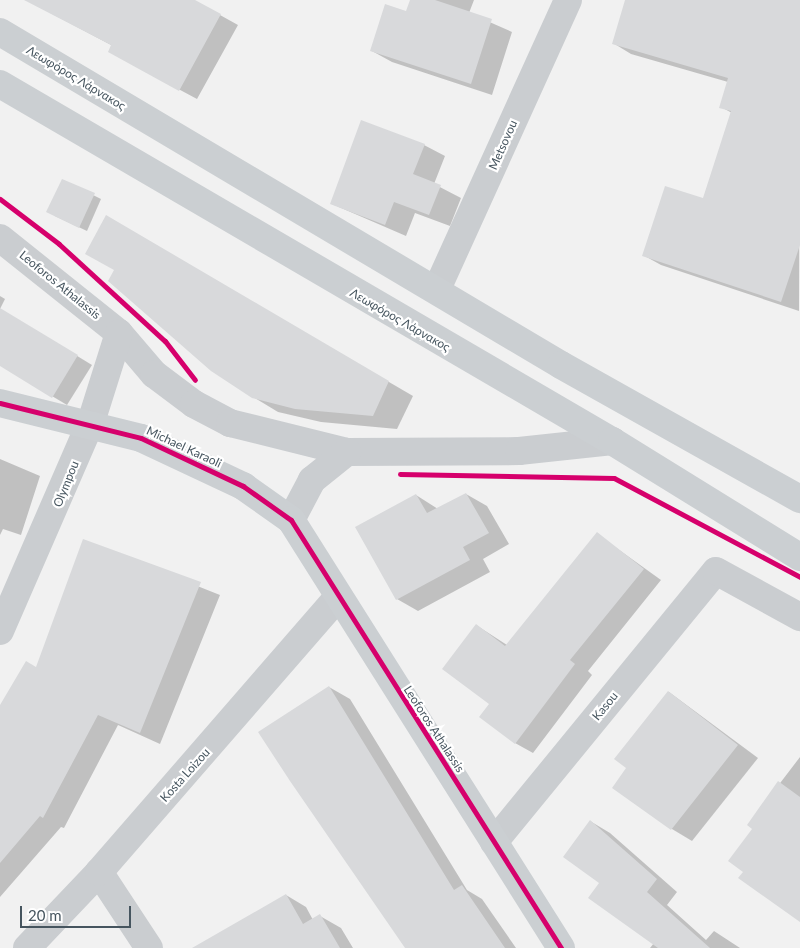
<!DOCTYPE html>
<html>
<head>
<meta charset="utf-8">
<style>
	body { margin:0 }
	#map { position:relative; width:800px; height:948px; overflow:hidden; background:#f1f1f1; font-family:Lato,sans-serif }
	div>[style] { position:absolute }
	.shadow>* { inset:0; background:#0003 }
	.building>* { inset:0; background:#d8d9db }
	.street>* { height:28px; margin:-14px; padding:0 14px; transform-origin:14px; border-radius:14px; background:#cacdd0 }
	.secondary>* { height:28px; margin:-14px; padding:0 14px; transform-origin:14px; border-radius:14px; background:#cbcfd2 }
	.cycleway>* { height:5px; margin:-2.5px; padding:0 2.5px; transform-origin:2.5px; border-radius:2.5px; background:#d6006c }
	span { translate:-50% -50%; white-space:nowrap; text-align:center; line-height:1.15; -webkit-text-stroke:4.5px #fff; paint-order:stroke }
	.street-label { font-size:12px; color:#46555f }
	.scale { position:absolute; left:20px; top:906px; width:111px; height:22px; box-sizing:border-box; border:2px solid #46555f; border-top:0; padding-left:6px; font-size:15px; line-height:18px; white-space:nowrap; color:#46555f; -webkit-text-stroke:4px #fff; paint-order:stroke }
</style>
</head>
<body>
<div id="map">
	<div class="shadow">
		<i style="clip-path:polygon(26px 0,193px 0,238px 25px,197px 99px,126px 61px,113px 46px)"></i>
		<i style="clip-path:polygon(411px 0,474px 0,469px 13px,512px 32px,492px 95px,392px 62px,372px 51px,407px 13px)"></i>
		<i style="clip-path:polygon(626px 0,800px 0,799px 311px,661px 265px,643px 255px,703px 200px,732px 113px,721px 107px,728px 82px,631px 54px,613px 43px)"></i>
		<i style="clip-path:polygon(424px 145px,445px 156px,434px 184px,461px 198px,450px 226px,415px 213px,406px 236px,332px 204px)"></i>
		<i style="clip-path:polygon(63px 180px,101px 199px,87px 231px,55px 216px)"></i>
		<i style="clip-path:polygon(106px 217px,413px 396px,397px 429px,321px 422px,278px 412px,253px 397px)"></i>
		<i style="clip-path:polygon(0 296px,5px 299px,0 309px)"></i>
		<i style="clip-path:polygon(0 309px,92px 365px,67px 405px,0 365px)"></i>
		<i style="clip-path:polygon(0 459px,40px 476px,21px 535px,3px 529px,0 535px)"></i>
		<i style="clip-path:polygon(466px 494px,487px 506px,509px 544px,483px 559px,490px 572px,418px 611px,397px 599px,357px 528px,416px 495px,438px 509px)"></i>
		<i style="clip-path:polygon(597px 534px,661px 580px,588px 671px,592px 675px,533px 753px,515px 743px,491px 704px,476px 625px,507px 645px)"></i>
		<i style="clip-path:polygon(84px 541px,220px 595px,160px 744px,118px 725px,64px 828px,61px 827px,0 897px,0 708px,37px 669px)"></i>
		<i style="clip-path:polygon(329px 687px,350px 699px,467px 890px,482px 899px,516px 948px,406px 948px)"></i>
		<i style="clip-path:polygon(669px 692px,758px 758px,692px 841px,672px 829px,628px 768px)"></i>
		<i style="clip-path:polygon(800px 757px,800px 919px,744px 871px,754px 828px,748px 825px)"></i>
		<i style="clip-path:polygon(590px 821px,610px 833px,677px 892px,667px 905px,706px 940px,714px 931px,740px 948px,650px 948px,654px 943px,600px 883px)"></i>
		<i style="clip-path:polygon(286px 895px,306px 907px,313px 920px,320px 916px,341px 928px,353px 948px,195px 948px)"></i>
	</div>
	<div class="building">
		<i style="clip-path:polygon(24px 0,195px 0,221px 14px,179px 91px,108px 52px,111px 45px)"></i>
		<i style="clip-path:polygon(410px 0,435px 0,492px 19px,471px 84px,370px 51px,385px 4px,406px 11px)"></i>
		<i style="clip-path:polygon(625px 0,800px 0,800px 245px,781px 302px,642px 256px,665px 186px,703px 198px,731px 111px,719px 108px,728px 78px,612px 44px)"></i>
		<i style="clip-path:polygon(361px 120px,425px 144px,413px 174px,441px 185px,429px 215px,394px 202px,385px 225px,330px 204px)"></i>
		<i style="clip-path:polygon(62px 179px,95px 193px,79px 228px,46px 212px)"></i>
		<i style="clip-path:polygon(106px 215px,389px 381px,373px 416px,295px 409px,252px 398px,211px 371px,108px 281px,114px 270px,85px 254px)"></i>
		<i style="clip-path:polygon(0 308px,78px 355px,52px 398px,0 366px)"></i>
		<i style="clip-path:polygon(466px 493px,489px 533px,463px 547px,470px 560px,396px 600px,355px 527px,416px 494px,427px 513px)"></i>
		<i style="clip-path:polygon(597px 532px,644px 569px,570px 660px,575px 664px,515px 744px,479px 717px,489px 704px,442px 669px,476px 624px,505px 646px)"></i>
		<i style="clip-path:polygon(83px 539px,201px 582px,140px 733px,98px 715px,43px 818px,40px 816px,0 863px,0 705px,26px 661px,36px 667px)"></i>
		<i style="clip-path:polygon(329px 686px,454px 890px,462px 885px,505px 948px,405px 948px,290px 781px,258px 732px)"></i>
		<i style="clip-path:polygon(668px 691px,738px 745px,671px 830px,612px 788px,626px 768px,614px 759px)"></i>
		<i style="clip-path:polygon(778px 781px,800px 797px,800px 922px,738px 878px,743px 872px,728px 861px,752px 829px,747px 825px)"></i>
		<i style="clip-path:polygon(590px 820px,657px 879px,647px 892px,710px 948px,658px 948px,588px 898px,599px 883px,563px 857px)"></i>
		<i style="clip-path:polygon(286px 894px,303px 924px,320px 914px,340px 948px,192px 948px)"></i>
	</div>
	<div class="street">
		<i style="left:0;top:238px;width:152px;rotate:38.6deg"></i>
		<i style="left:119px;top:333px;width:54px;rotate:49.5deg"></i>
		<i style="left:154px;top:374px;width:50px;rotate:36.9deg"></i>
		<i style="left:194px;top:404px;width:41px;rotate:27.8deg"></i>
		<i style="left:230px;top:423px;width:121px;rotate:13.9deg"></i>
		<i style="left:347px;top:452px;width:172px;rotate:-0.3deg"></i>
		<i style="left:519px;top:451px;width:94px;rotate:-6.1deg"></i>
		<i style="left:437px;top:289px;width:317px;rotate:-65.6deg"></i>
		<i style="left:291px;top:520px;width:45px;rotate:-62.3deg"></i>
		<i style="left:312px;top:480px;width:45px;rotate:-38.7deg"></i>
		<i style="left:0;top:631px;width:228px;rotate:-66.5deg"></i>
		<i style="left:91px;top:422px;width:93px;rotate:-72.5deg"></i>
		<i style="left:494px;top:842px;width:350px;rotate:-50.7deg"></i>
		<i style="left:716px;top:571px;width:96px;rotate:28.7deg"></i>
		<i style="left:99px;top:872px;width:91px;rotate:56.7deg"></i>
		<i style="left:27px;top:948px;width:105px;rotate:-46.5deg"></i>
		<i style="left:99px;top:872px;width:364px;rotate:-49deg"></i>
	</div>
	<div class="secondary">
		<i style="left:0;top:32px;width:652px;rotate:30.69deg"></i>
		<i style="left:561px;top:365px;width:274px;rotate:29.3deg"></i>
		<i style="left:0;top:84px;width:709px;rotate:30.26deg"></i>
		<i style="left:612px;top:441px;width:221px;rotate:31.7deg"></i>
		<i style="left:0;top:403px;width:145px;rotate:13.9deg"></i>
		<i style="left:141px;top:438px;width:113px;rotate:25.2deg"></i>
		<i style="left:243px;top:486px;width:59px;rotate:35.3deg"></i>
		<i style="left:291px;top:520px;width:506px;rotate:57.75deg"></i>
	</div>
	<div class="cycleway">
		<i style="left:0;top:199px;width:74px;rotate:37.3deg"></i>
		<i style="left:59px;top:244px;width:144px;rotate:42.5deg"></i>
		<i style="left:165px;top:341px;width:49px;rotate:52.4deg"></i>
		<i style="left:0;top:403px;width:145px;rotate:13.9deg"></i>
		<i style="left:141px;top:438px;width:113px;rotate:25.2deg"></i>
		<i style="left:243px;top:486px;width:59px;rotate:35.3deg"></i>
		<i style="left:291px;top:520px;width:506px;rotate:57.75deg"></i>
		<i style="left:400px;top:474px;width:214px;rotate:1.1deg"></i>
		<i style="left:614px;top:478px;width:211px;rotate:28deg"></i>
	</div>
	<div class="street-label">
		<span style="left:76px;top:78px;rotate:31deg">Λεωφόρος Λάρνακος</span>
		<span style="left:503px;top:145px;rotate:-66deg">Metsovou</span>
		<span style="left:60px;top:285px;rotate:39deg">Leoforos Athalassis</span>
		<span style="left:400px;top:320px;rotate:30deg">Λεωφόρος Λάρνακος</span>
		<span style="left:184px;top:447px;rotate:25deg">Michael Karaoli</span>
		<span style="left:66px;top:484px;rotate:-68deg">Olympou</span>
		<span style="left:605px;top:706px;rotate:-51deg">Kasou</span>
		<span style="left:434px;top:729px;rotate:57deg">Leoforos Athalassis</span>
		<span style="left:185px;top:775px;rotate:-48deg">Kosta Loizou</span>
	</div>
	<div class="scale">20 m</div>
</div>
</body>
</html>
